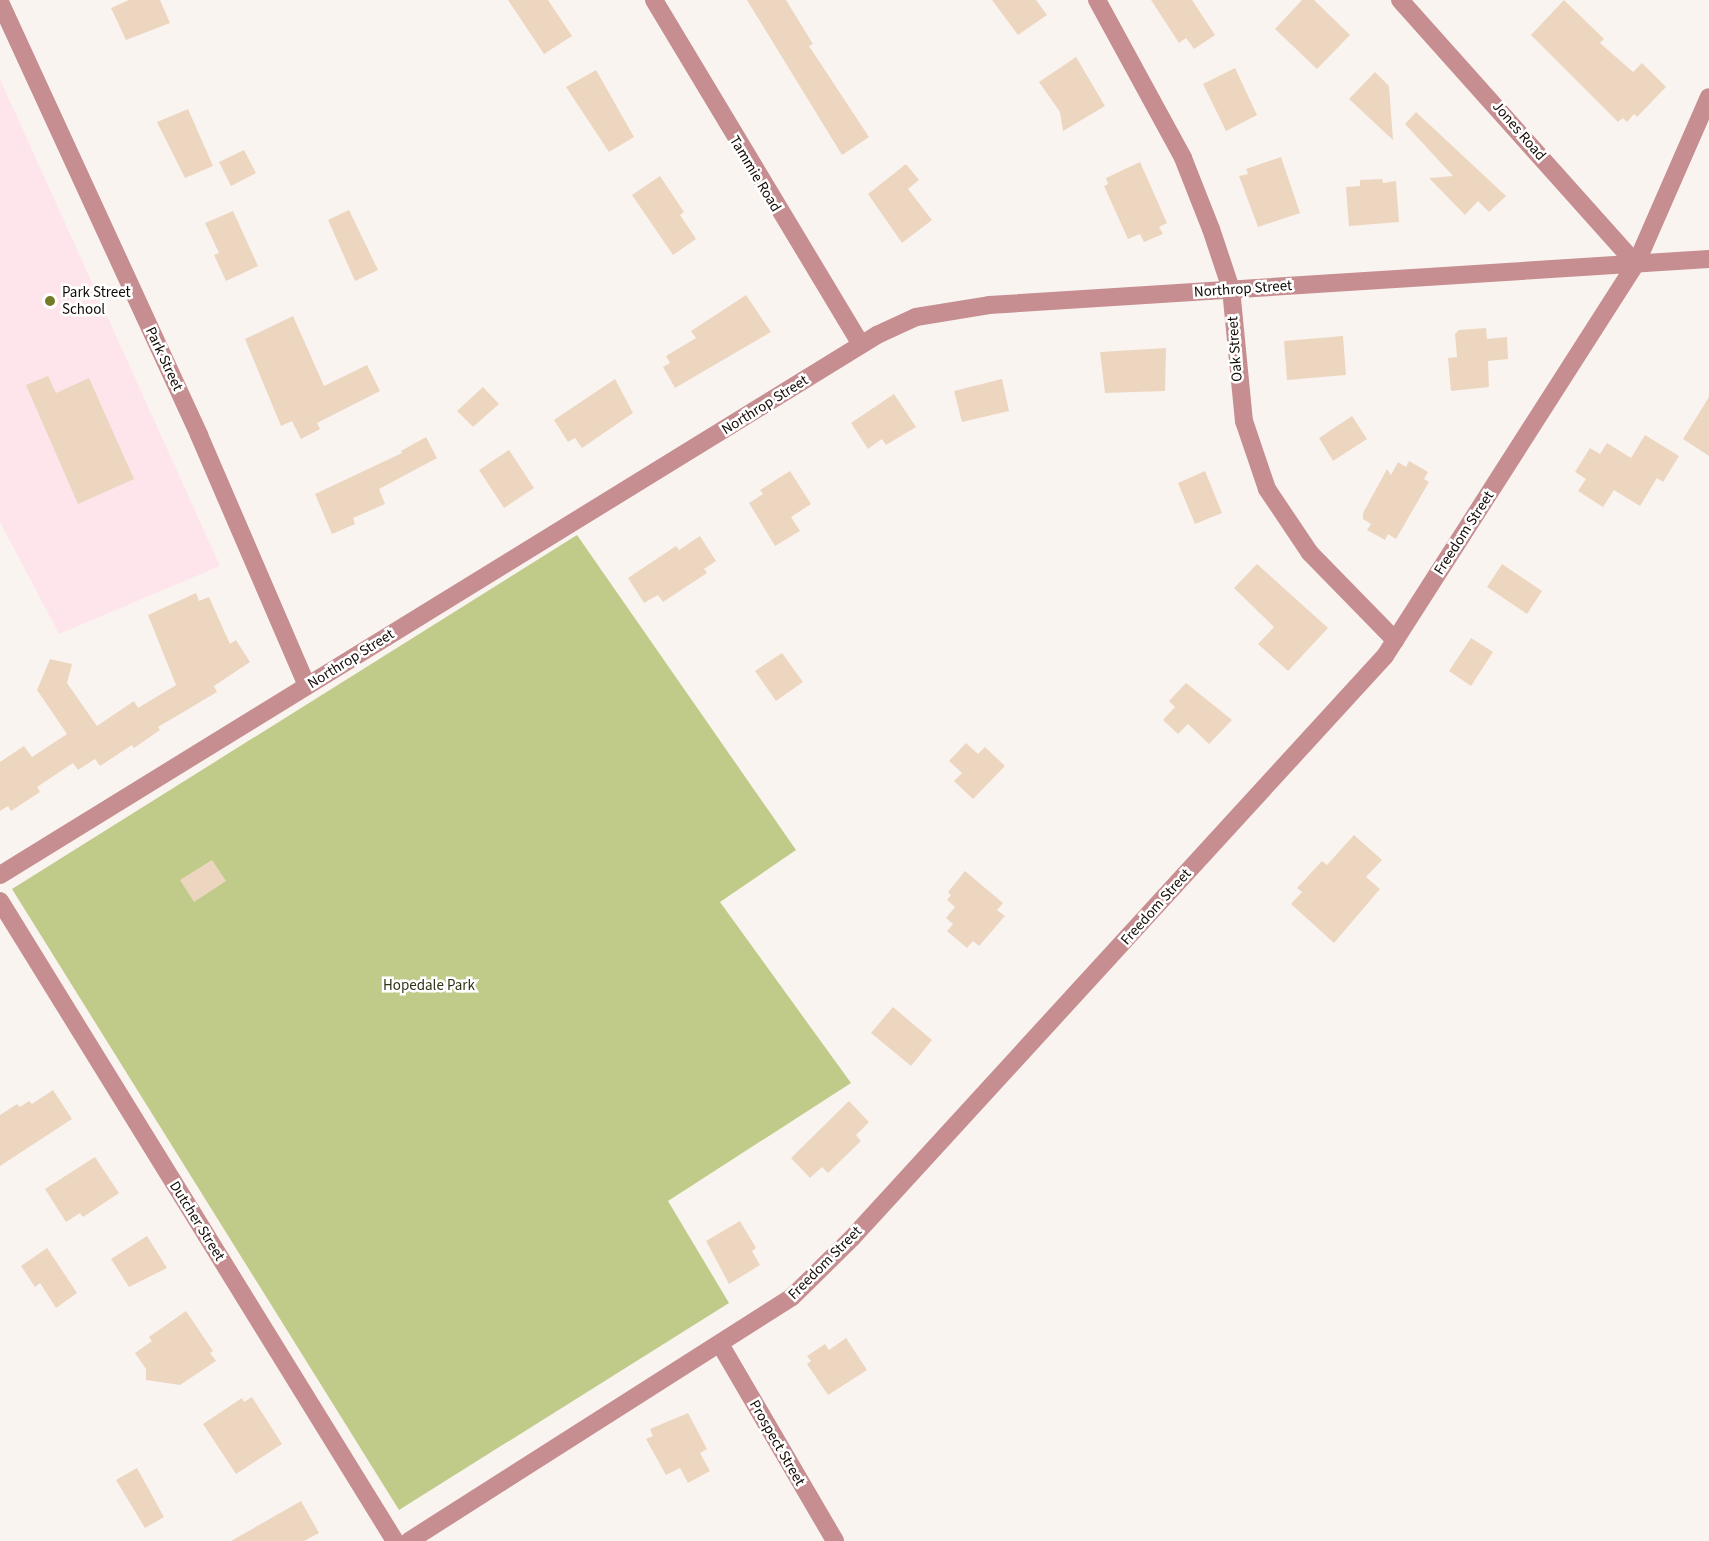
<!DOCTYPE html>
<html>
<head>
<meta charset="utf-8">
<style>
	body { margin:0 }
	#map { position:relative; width:1709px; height:1541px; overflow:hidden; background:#faf4f1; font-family:"Source Sans 3",sans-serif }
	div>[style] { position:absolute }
	.education>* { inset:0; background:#fee4eb }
	.green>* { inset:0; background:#c1cb89 }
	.building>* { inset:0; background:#edd6bf }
	.minor>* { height:18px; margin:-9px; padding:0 9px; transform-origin:9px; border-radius:9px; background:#c68e91 }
	.dots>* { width:16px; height:16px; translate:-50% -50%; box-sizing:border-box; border:3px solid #fff; border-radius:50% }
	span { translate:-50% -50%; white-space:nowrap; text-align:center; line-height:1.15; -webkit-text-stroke:5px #fff; paint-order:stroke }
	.street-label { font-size:15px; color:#130a05 }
	.poi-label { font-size:15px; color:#130a05 }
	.left { translate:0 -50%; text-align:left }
	.park-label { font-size:15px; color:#2f3314 }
</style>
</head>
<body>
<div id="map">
	<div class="education">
		<i style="clip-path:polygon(0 79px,220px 566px,59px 634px,0 522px)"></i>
	</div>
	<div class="green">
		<i style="clip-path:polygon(577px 535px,796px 850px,720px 902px,851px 1083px,668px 1201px,729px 1303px,399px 1510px,12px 889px)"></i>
	</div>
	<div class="building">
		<i style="clip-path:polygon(129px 0,160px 0,170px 23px,126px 40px,111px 8px)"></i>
		<i style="clip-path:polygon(508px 0,548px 0,572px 36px,544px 54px)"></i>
		<i style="clip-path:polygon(747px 0,786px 0,813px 44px,809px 46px,869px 137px,842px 155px)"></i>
		<i style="clip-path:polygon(992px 0,1036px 0,1047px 15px,1018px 35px)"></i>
		<i style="clip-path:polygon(1151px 0,1192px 0,1215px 35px,1194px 49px,1186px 38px,1179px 43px)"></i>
		<i style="clip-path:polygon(1302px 0,1314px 0,1350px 35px,1317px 69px,1275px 29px)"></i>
		<i style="clip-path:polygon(1564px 0,1604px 39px,1600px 43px,1633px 72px,1642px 63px,1666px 87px,1637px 117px,1634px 114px,1627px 122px,1623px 118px,1618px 122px,1531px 35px)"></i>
		<i style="clip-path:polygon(1076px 57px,1105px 106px,1063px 131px,1060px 112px,1039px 82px)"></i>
		<i style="clip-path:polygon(1235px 68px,1257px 115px,1226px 131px,1203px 84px)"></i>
		<i style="clip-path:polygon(596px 70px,634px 137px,609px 152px,566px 87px)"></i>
		<i style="clip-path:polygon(1375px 72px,1389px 86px,1393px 140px,1349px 99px)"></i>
		<i style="clip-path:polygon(188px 109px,213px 166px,185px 178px,157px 122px)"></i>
		<i style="clip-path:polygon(1416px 112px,1506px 196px,1489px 212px,1478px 201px,1465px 215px,1429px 178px,1453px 176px,1405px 124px)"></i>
		<i style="clip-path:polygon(244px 150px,256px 173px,231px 186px,219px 162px)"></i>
		<i style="clip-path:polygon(1281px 157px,1300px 213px,1258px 227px,1239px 176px,1248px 174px,1246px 169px)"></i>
		<i style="clip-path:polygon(1140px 162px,1167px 223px,1159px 227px,1163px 234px,1144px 242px,1140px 234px,1128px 239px,1104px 186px,1108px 184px,1106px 178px)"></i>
		<i style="clip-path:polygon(906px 164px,919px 180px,908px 189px,932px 220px,902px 243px,868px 194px)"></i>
		<i style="clip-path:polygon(660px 176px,684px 212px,680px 215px,696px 239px,673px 255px,632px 195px)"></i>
		<i style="clip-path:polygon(1382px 179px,1383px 183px,1396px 181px,1399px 222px,1349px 226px,1346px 187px,1360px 186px,1360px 180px)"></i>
		<i style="clip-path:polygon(349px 210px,378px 270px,355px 281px,328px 220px)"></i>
		<i style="clip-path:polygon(233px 211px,258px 266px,226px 281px,214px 255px,219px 253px,205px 223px)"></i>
		<i style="clip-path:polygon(746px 295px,771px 332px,675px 388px,663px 367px,670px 363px,666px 356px,696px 338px,691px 331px)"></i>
		<i style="clip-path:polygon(293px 316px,324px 386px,367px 365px,380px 391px,317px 423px,320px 429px,301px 439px,292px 421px,281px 426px,245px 339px)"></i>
		<i style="clip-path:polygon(1486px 328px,1487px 339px,1507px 337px,1508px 359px,1488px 361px,1489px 387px,1451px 391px,1448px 358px,1457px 357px,1455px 334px,1459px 330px)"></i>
		<i style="clip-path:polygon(1343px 336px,1346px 375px,1287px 380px,1284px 341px)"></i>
		<i style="clip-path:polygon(1166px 348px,1165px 391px,1105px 393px,1100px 352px)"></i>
		<i style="clip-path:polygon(48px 376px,56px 393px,89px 378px,134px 479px,78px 504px,26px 385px)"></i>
		<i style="clip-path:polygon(615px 379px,633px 413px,582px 448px,575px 438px,568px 442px,554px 420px)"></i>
		<i style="clip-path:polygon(1002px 379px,1009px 411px,962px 422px,954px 391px)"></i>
		<i style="clip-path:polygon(483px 387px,499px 404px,473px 427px,457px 411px)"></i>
		<i style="clip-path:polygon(894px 394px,916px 427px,886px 445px,882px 439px,868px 449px,851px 423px)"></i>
		<i style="clip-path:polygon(1709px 397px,1709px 456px,1683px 439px)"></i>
		<i style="clip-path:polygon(1352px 416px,1367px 439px,1333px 461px,1319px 438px)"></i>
		<i style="clip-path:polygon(1645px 435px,1679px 456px,1663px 482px,1657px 478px,1640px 506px,1614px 490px,1603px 507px,1578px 491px,1586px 479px,1575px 472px,1590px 448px,1600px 454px,1607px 443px,1631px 458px)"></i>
		<i style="clip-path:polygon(426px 437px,437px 458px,379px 489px,385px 504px,353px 518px,355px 524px,332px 534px,315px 494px,402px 453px,401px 451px)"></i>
		<i style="clip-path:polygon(509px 450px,534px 488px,504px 508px,479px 470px)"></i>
		<i style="clip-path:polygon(1409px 461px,1428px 472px,1424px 479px,1429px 482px,1396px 539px,1388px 534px,1385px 540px,1367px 530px,1371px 524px,1363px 519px,1363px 513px,1387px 469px,1391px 475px,1398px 462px,1406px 467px)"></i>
		<i style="clip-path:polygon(790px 471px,811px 504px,791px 517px,800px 531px,775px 546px,749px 503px,763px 494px,760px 490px)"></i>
		<i style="clip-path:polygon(1205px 471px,1222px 513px,1195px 524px,1178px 483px)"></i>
		<i style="clip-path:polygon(700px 536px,716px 561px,704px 569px,707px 573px,663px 602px,658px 595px,644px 603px,628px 578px,676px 546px,679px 550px)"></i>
		<i style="clip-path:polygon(1257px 564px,1328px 628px,1288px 671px,1258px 644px,1274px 627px,1234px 588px)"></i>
		<i style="clip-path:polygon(1502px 564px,1542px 591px,1527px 614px,1487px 587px)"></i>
		<i style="clip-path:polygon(196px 593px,199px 601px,209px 597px,230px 644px,236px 640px,250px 662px,214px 686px,217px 692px,158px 727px,160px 730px,134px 748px,132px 745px,100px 766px,95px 759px,78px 770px,73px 763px,37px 787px,40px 792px,11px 811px,8px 806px,0 811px,0 762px,24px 746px,32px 757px,67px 734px,37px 690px,50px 659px,72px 664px,67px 683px,97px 726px,134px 701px,138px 708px,176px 685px,148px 615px)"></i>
		<i style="clip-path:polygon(1471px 638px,1493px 652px,1471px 686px,1449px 671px)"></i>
		<i style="clip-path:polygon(782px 653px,803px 682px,776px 701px,755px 671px)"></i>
		<i style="clip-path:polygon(1186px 683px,1232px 720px,1209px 744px,1188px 724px,1178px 734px,1163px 720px,1175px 707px,1169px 701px)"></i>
		<i style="clip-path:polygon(966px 743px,978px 754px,985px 747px,1005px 766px,973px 799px,954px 781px,962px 773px,949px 761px)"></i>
		<i style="clip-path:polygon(1354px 835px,1382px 860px,1366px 877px,1380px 889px,1334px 943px,1291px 904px,1302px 892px,1297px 888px,1322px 861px,1327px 865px)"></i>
		<i style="clip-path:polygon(212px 860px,226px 881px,194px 902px,180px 880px)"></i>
		<i style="clip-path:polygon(965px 871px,1003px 903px,997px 910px,1005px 916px,979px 946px,973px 941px,967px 948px,947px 931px,953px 924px,946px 918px,955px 907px,947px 900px,951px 895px,948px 892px)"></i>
		<i style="clip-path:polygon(893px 1007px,932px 1040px,911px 1066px,871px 1033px)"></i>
		<i style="clip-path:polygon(53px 1090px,72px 1119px,0 1166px,0 1115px,17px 1104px,20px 1107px,29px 1101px,32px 1104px)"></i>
		<i style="clip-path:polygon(849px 1101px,869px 1122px,856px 1135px,861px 1141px,828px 1173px,822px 1167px,810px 1178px,791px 1158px)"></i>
		<i style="clip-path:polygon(95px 1157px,119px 1193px,83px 1217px,80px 1213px,66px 1222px,45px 1189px)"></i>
		<i style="clip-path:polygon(740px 1221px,756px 1248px,752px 1251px,760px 1265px,729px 1284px,706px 1241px)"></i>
		<i style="clip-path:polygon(147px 1236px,167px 1268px,129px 1287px,111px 1259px)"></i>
		<i style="clip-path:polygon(47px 1248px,77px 1293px,56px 1308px,40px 1283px,35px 1287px,21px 1266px)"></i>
		<i style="clip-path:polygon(186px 1311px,213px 1351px,210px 1353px,216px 1361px,180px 1385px,146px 1380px,146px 1369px,135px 1353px,152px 1341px,149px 1337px)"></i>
		<i style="clip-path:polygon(846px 1338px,867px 1370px,828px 1395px,807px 1364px,811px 1361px,807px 1356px,825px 1344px,829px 1350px)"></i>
		<i style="clip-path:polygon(252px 1397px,282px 1444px,236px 1474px,203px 1424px,242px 1398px,244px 1402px)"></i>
		<i style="clip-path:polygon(688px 1413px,707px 1449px,700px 1453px,710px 1471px,688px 1483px,680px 1468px,666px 1475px,646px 1439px,653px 1436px,650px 1429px)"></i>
		<i style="clip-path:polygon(137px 1468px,164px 1517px,145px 1528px,116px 1480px)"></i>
		<i style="clip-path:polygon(301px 1501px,319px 1533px,304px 1541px,231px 1541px)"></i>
	</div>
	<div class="minor">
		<i style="left:654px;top:0;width:402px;rotate:59deg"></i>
		<i style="left:1097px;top:0;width:180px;rotate:61.4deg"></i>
		<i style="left:1183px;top:158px;width:76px;rotate:68.5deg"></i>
		<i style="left:1211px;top:229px;width:63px;rotate:71.6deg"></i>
		<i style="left:1231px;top:289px;width:133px;rotate:84.4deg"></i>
		<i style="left:1244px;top:421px;width:72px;rotate:71.3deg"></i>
		<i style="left:1267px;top:489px;width:77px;rotate:56.1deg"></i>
		<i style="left:1310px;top:553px;width:122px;rotate:45.7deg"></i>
		<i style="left:1400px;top:0;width:354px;rotate:48.2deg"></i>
		<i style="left:0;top:2px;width:477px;rotate:65.3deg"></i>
		<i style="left:199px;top:435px;width:273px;rotate:66.7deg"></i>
		<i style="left:0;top:875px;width:1030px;rotate:-31.62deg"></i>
		<i style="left:877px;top:335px;width:43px;rotate:-24.8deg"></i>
		<i style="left:916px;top:317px;width:74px;rotate:-9.3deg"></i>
		<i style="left:989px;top:305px;width:721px;rotate:-3.66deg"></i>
		<i style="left:0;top:901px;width:752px;rotate:58.32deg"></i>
		<i style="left:720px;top:1344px;width:228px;rotate:59.7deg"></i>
		<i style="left:409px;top:1541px;width:454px;rotate:-32.5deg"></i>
		<i style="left:792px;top:1297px;width:84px;rotate:-44.5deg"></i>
		<i style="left:852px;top:1238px;width:789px;rotate:-47.52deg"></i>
		<i style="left:1385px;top:656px;width:465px;rotate:-57.4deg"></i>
		<i style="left:1636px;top:264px;width:182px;rotate:-66.4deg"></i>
	</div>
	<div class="dots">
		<i style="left:50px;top:301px;background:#727c27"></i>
	</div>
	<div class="street-label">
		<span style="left:1519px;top:131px;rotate:49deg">Jones Road</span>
		<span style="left:755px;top:174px;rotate:59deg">Tammie Road</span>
		<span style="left:1243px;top:289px;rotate:-4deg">Northrop Street</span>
		<span style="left:1235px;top:349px;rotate:-94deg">Oak Street</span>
		<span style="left:164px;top:359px;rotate:65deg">Park Street</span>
		<span style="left:765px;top:405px;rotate:-32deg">Northrop Street</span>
		<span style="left:1464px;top:533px;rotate:-57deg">Freedom Street</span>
		<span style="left:351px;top:659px;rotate:-32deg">Northrop Street</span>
		<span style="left:1156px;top:907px;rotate:-48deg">Freedom Street</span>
		<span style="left:197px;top:1221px;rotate:58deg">Dutcher Street</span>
		<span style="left:825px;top:1263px;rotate:-45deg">Freedom Street</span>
		<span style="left:777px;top:1443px;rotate:60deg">Prospect Street</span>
	</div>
	<div class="poi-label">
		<span class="left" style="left:62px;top:301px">Park Street<br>School</span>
	</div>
	<div class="park-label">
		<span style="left:429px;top:986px">Hopedale Park</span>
	</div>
</div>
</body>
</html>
